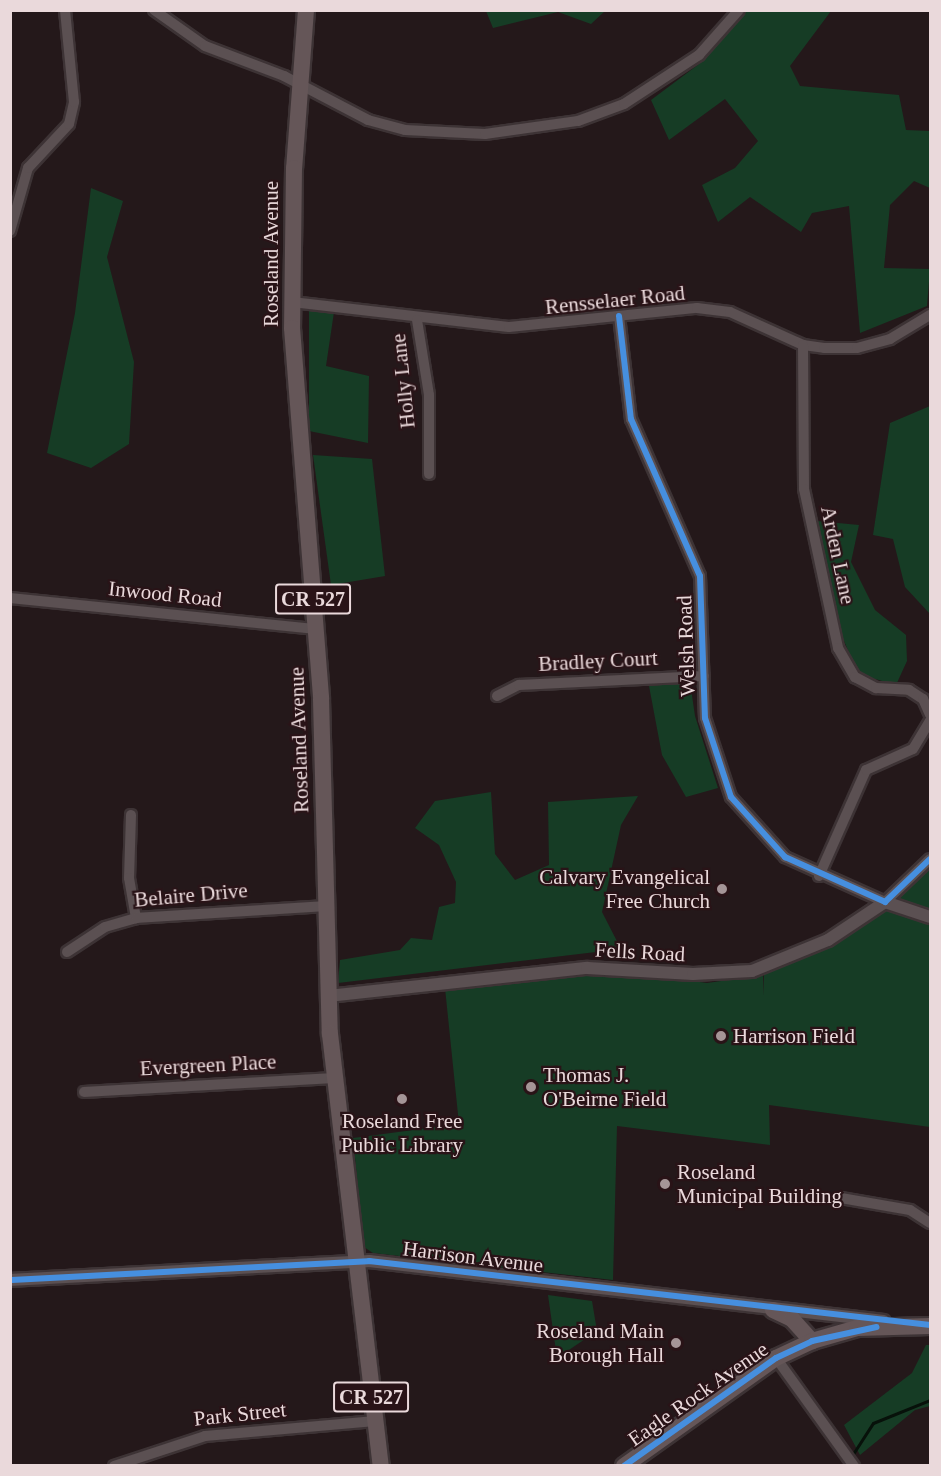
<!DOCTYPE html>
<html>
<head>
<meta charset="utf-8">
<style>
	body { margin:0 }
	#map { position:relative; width:941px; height:1476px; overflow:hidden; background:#24181a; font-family:Georgia,serif }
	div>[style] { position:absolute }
	.green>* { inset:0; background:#163c25 }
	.stream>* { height:3px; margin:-1.5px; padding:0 1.5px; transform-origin:1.5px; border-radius:1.5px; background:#07110a }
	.roads { filter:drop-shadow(2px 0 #3d3335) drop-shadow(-2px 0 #3d3335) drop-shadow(0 2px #3d3335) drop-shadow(0 -2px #3d3335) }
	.minor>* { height:10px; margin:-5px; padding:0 5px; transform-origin:5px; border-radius:5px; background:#5b5052 }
	.tertiary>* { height:12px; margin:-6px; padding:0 6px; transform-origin:6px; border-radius:6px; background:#5b5052 }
	.primary>* { height:16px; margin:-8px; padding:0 8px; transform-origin:8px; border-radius:8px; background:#655658 }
	.cycleway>* { height:6px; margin:-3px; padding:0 3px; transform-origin:3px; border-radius:3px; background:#468fdf }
	.dots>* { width:16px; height:16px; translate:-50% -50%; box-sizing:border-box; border:3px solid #291317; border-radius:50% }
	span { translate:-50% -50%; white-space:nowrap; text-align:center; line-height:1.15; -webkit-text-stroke:4.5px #291317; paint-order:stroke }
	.shield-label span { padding:2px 4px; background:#291317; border:2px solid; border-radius:4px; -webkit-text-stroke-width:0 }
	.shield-label { font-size:20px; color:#ead9db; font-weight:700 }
	.street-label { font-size:21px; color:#ead9db }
	.poi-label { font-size:21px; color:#ead9db }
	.right { translate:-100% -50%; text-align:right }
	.left { translate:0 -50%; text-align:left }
	.frame { position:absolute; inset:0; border:12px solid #ead9db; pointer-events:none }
</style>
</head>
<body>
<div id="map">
	<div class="green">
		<i style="clip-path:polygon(747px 10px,831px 11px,790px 66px,800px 86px,899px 95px,906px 130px,930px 131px,930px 188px,914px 181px,890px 205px,884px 268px,930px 269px,927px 306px,860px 333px,849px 206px,812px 213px,801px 232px,750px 197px,718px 222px,702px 185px,735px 168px,758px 141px,725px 99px,669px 140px,651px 100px,699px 64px)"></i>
		<i style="clip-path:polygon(486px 11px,605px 11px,591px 24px,558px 12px,493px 28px)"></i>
		<i style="clip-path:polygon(91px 188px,123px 201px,107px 257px,134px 362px,129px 444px,91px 468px,47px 453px,75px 313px)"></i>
		<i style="clip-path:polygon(309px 308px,334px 312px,326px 366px,369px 376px,368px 443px,309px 431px)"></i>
		<i style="clip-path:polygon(930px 406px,930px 614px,905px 587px,893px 539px,873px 535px,890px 423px)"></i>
		<i style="clip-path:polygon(313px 455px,372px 459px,385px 576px,331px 585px)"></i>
		<i style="clip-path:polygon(817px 521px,859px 525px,851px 562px,875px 610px,906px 635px,907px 661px,896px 685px,858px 674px,836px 622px)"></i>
		<i style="clip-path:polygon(690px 682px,695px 716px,718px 788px,686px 797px,662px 755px,649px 686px)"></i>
		<i style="clip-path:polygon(491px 792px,495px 854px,515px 880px,549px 865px,548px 802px,638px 796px,621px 825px,602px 912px,621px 949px,338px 983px,340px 960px,400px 950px,411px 938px,432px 940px,439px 907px,455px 903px,456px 882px,439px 845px,415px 828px,435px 801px)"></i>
		<i style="clip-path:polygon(930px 852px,930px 1127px,769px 1105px,770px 1145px,617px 1126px,613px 1280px,373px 1253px,364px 1247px,353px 1138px,459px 1124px,445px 988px,626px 972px,707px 983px,763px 975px,764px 996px,764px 970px,912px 880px)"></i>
		<i style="clip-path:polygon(548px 1295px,592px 1301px,597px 1331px,557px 1358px)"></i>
		<i style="clip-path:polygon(926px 1345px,930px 1345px,930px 1406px,915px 1410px,860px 1455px,844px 1425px,912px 1373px)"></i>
	</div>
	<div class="stream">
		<i style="left:851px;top:1457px;width:40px;rotate:-57.1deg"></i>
		<i style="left:873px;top:1423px;width:61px;rotate:-22deg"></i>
	</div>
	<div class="roads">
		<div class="minor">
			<i style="left:154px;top:10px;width:62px;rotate:35.2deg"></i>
			<i style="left:205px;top:46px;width:85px;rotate:20.8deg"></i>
			<i style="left:284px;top:76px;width:95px;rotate:27.6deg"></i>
			<i style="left:368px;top:120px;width:38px;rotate:15deg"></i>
			<i style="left:405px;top:130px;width:80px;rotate:2.9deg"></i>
			<i style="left:485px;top:134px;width:94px;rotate:-8deg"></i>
			<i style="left:578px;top:121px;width:49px;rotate:-20.3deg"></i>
			<i style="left:624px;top:104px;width:90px;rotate:-33.2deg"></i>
			<i style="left:699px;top:55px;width:60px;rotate:-48.4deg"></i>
			<i style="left:10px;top:231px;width:66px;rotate:-74.1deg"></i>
			<i style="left:28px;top:168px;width:60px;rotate:-47deg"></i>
			<i style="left:69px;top:124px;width:23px;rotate:-77deg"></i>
			<i style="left:74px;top:102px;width:92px;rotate:-95.6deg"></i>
			<i style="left:292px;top:302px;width:218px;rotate:6.6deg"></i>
			<i style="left:509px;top:327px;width:189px;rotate:-5.8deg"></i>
			<i style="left:697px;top:308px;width:33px;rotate:7deg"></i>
			<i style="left:730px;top:312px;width:80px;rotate:24.3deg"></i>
			<i style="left:803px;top:345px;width:21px;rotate:8deg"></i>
			<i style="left:824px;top:348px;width:33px"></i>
			<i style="left:857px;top:348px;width:34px;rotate:-15deg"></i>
			<i style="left:890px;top:339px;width:47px;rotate:-31deg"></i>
			<i style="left:619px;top:316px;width:104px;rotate:83.4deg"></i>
			<i style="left:631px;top:419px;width:171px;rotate:66.3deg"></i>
			<i style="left:700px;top:576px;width:142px;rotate:88deg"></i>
			<i style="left:705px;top:718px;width:83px;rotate:71.8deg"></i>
			<i style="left:731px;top:797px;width:81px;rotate:48deg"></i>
			<i style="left:785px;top:857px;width:110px;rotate:24.2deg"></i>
			<i style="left:885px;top:902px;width:62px;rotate:-43.7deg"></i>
			<i style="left:417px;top:320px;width:76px;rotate:80.9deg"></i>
			<i style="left:429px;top:395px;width:79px;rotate:90deg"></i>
			<i style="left:803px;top:345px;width:144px;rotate:89.6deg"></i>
			<i style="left:804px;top:489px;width:163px;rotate:77.9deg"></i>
			<i style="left:838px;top:648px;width:34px;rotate:60deg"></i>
			<i style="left:855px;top:677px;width:24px;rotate:28deg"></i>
			<i style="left:876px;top:688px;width:33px;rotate:3deg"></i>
			<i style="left:909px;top:690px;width:17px;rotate:33deg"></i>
			<i style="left:923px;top:699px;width:17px;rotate:66deg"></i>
			<i style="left:10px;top:598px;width:308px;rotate:5.8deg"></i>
			<i style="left:497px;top:696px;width:25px;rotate:-27deg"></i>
			<i style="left:519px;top:685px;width:185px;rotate:-2.8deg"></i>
			<i style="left:131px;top:815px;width:63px;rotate:91.8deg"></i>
			<i style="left:129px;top:878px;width:41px;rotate:80.1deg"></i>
			<i style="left:819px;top:876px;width:116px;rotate:-66.1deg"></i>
			<i style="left:866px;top:770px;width:51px;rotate:-24.1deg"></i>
			<i style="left:913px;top:749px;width:33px;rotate:-59deg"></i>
			<i style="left:67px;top:952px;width:45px;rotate:-33.3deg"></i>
			<i style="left:105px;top:927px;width:32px;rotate:-16deg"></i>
			<i style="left:136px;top:918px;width:190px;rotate:-3.6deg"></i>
			<i style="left:84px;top:1092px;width:250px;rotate:-3.2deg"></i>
			<i style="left:841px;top:1198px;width:70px;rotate:9.9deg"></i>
			<i style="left:910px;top:1210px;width:24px;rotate:33deg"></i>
			<i style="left:776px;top:1358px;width:133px;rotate:54.2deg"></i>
			<i style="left:114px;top:1466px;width:96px;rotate:-18.2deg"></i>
			<i style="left:205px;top:1436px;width:171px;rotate:-5deg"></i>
		</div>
		<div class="tertiary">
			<i style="left:328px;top:996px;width:261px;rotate:-6.2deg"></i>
			<i style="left:587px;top:968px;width:106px;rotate:3.2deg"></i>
			<i style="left:693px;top:974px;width:59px;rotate:-2.9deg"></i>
			<i style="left:752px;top:971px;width:82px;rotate:-22.2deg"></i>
			<i style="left:828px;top:940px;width:69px;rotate:-33.7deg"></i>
			<i style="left:885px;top:902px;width:47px;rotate:18.4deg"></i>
			<i style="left:10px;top:1280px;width:360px;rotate:-3deg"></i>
			<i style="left:369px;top:1261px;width:518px;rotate:6.65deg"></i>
		</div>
		<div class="primary">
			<i style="left:306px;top:10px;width:158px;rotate:94.3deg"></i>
			<i style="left:294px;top:168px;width:160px;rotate:90.7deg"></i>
			<i style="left:292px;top:328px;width:372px;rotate:85.5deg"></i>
			<i style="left:321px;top:699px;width:335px;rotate:88.5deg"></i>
			<i style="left:330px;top:1034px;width:435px;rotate:83.3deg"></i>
			<i style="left:773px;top:1310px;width:21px;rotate:25deg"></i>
			<i style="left:792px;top:1319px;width:30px;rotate:48deg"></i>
			<i style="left:624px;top:1466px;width:186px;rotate:-35.4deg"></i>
			<i style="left:776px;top:1358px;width:40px;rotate:-25deg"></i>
			<i style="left:812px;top:1341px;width:47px;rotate:-16.1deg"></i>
			<i style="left:857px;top:1328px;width:73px;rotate:-1.6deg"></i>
		</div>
	</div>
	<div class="cycleway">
		<i style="left:619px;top:316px;width:104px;rotate:83.4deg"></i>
		<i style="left:631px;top:419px;width:171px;rotate:66.3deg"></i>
		<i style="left:700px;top:576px;width:142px;rotate:88deg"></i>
		<i style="left:705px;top:718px;width:83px;rotate:71.8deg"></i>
		<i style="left:731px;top:797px;width:81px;rotate:48deg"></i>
		<i style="left:785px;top:857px;width:110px;rotate:24.2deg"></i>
		<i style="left:885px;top:902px;width:62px;rotate:-43.7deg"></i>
		<i style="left:10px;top:1280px;width:360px;rotate:-3deg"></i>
		<i style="left:369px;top:1261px;width:565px;rotate:6.51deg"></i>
		<i style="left:624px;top:1466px;width:186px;rotate:-35.4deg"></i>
		<i style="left:776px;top:1358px;width:40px;rotate:-25deg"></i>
		<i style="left:812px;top:1341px;width:66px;rotate:-12.2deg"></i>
	</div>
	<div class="dots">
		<i style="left:722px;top:889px;background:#a59597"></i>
		<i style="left:721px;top:1036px;background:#a59597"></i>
		<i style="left:531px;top:1087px;background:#a59597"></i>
		<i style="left:402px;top:1099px;background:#a59597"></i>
		<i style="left:665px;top:1184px;background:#a59597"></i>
		<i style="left:676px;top:1343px;background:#a59597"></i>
	</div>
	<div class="shield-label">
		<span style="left:313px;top:599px">CR 527</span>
		<span style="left:371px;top:1397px">CR 527</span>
	</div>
	<div class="street-label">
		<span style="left:271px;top:254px;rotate:-90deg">Roseland Avenue</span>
		<span style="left:615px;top:300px;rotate:-6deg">Rensselaer Road</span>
		<span style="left:403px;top:381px;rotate:-96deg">Holly Lane</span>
		<span style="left:838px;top:555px;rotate:78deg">Arden Lane</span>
		<span style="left:165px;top:594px;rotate:6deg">Inwood Road</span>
		<span style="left:686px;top:646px;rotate:-92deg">Welsh Road</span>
		<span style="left:598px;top:661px;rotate:-3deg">Bradley Court</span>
		<span style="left:299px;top:740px;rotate:-92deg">Roseland Avenue</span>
		<span style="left:191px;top:895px;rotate:-5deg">Belaire Drive</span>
		<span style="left:640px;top:952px;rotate:3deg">Fells Road</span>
		<span style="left:208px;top:1065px;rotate:-3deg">Evergreen Place</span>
		<span style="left:473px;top:1257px;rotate:7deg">Harrison Avenue</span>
		<span style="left:698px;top:1394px;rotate:-35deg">Eagle Rock Avenue</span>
		<span style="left:240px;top:1414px;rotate:-6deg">Park Street</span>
	</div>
	<div class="poi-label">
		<span class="right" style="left:710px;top:889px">Calvary Evangelical<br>Free Church</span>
		<span class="left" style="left:733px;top:1036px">Harrison Field</span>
		<span class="left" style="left:543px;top:1087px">Thomas J.<br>O'Beirne Field</span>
		<span style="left:402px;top:1133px">Roseland Free<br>Public Library</span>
		<span class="left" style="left:677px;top:1184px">Roseland<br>Municipal Building</span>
		<span class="right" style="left:664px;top:1343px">Roseland Main<br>Borough Hall</span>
	</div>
	<div class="frame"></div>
</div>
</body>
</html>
